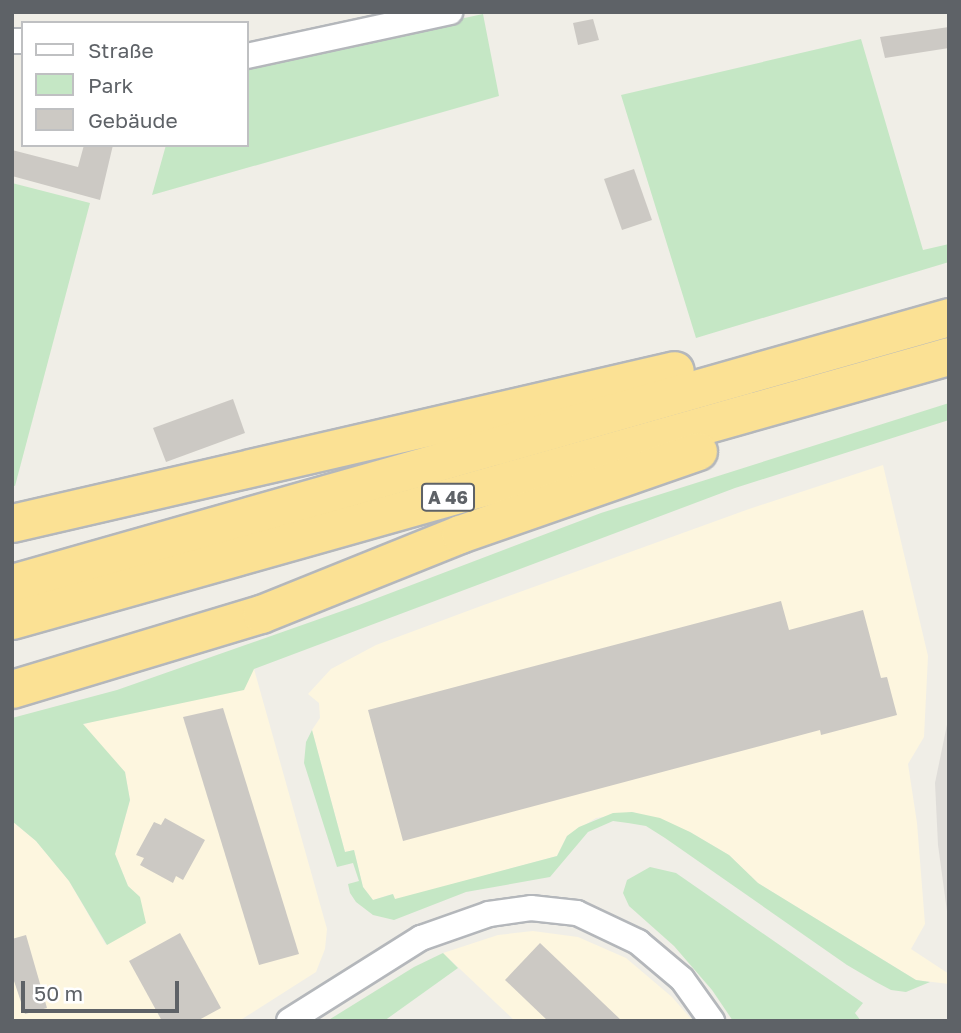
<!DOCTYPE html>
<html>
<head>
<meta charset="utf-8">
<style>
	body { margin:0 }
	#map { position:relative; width:961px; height:1033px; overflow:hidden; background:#f0eee7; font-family:"Golos Text",sans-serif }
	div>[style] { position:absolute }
	.commercial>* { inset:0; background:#fdf6df }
	.industrial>* { inset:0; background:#dfddd9 }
	.green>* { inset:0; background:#c5e7c5 }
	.building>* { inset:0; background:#ccc9c4 }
	.roads { filter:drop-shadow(2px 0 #b4b7bb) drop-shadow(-2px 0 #b4b7bb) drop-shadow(0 2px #b4b7bb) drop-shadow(0 -2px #b4b7bb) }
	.minor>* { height:24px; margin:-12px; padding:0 12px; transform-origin:12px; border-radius:12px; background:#fff }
	.highway>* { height:37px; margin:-18.5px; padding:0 18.5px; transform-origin:18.5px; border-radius:18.5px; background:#fbe194 }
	span { translate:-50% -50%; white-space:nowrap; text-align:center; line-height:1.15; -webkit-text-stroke:7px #fff; paint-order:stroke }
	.shield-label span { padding:2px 5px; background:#fff; border:2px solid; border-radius:5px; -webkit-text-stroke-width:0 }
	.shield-label { font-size:18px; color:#5e6267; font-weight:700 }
	.frame { position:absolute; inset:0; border:14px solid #5e6267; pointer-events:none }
	.legend { position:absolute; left:21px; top:21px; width:228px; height:126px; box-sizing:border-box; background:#fff; border:2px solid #bfc0c2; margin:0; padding:9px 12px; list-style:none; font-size:21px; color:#5e6267 }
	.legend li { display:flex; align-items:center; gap:14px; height:35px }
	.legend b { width:35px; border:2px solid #bfc0c2 }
	.scale { position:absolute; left:21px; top:981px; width:158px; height:32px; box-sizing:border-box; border:4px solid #5e6267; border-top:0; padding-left:9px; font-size:21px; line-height:24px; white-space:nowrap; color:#5e6267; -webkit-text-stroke:5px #fff; paint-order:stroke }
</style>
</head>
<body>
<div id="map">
	<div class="commercial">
		<i style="clip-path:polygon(883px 465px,928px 656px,924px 737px,908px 764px,917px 823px,925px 924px,911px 949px,949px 974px,949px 984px,916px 980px,758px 883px,729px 855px,690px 832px,633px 812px,596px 818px,567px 836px,557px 856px,395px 900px,392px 894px,373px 900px,363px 887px,354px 850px,345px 852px,312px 730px,320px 718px,319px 703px,308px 694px,331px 669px,376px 645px,481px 606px,749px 509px)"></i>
		<i style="clip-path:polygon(254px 669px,327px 929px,325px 949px,316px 972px,239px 1021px,12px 1021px,12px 821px,36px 841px,69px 881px,106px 945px,140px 897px,128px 886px,115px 854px,130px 800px,125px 772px,82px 725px)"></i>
		<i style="clip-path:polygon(533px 931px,578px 937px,626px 958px,672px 997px,693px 1021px,515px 1021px,443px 953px,498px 935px)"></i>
	</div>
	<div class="industrial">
		<i style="clip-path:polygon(949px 715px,949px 926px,938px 845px,935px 783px)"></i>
	</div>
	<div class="green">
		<i style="clip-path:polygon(483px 14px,499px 96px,152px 195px,166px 145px,247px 145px,247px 65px)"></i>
		<i style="clip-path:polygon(861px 39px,923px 250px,949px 244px,949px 262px,696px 338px,621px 95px)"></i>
		<i style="clip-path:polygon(12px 183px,90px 203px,15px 486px,12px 485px)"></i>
		<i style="clip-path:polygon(949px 403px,949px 420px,735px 488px,254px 669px,244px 690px,83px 724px,125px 772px,130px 800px,115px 854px,128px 886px,140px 897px,146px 923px,107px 945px,69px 881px,36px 841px,12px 821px,12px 718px,117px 690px,359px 605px,601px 513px)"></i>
		<i style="clip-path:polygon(312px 730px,345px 852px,354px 850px,363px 887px,373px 900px,393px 894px,395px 899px,557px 856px,567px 836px,579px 827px,613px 813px,632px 812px,660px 818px,690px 832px,729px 855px,758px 883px,916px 980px,930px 982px,906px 992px,891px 990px,876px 982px,847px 965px,665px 838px,646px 826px,628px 823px,613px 821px,588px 832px,550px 877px,466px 892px,394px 920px,373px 915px,356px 902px,350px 893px,348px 884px,359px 881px,353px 863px,337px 867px,304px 763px,306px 742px)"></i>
		<i style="clip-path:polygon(650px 867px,676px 873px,863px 1003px,855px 1013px,861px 1021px,733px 1021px,712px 990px,674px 946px,629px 906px,623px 893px,627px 880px)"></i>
		<i style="clip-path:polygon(443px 953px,458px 968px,384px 1021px,327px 1021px,414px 967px)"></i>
	</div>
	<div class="building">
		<i style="clip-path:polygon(593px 19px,599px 40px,578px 45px,573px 23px)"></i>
		<i style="clip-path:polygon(949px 27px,949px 48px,885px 58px,880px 37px)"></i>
		<i style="clip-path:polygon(84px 145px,113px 145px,100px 200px,12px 176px,12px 150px,78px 167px)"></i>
		<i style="clip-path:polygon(634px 169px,652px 220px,622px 230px,604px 179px)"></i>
		<i style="clip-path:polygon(233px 399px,245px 433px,166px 462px,153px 428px)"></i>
		<i style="clip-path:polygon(781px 601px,789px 630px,863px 610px,881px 678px,887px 677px,897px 715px,821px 735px,820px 730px,403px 841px,368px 710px)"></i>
		<i style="clip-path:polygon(223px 708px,299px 954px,259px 965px,183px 717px)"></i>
		<i style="clip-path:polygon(165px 818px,205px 840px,183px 880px,176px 876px,173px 883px,140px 865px,144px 858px,136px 855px,154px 822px,161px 825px)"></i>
		<i style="clip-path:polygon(180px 933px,221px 1008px,197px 1021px,162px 1021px,129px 961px)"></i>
		<i style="clip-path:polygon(26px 935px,47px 1008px,25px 1014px,12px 975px,12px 939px)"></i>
		<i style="clip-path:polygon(540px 943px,622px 1021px,548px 1021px,505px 980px)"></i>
	</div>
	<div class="roads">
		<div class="minor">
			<i style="left:12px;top:41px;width:11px"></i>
			<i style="left:247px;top:56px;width:208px;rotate:-12.2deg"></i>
			<i style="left:289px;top:1021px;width:156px;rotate:-32.2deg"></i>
			<i style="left:421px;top:938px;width:72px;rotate:-19.4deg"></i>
			<i style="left:489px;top:914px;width:42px;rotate:-8.1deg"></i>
			<i style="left:531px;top:908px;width:46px;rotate:6.2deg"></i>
			<i style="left:577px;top:913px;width:68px;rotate:25.4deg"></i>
			<i style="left:638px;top:942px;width:57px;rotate:40.1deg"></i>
			<i style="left:682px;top:979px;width:52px;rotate:54.5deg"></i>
		</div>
		<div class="highway">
			<i style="left:12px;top:523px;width:680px;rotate:-12.99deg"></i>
			<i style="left:12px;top:583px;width:974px;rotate:-15.85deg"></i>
			<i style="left:12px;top:620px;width:973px;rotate:-15.74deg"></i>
			<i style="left:12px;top:689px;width:260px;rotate:-16.8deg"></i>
			<i style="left:261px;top:614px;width:214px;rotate:-21.9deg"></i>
			<i style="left:460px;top:534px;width:252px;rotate:-19.2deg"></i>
		</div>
	</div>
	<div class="shield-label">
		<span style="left:448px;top:497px">A 46</span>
	</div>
	<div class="frame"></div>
	<ul class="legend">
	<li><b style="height:9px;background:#fff"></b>Straße</li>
	<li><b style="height:19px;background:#c5e7c5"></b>Park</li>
	<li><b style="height:19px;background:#ccc9c4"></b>Gebäude</li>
	</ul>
	<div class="scale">50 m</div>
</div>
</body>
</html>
